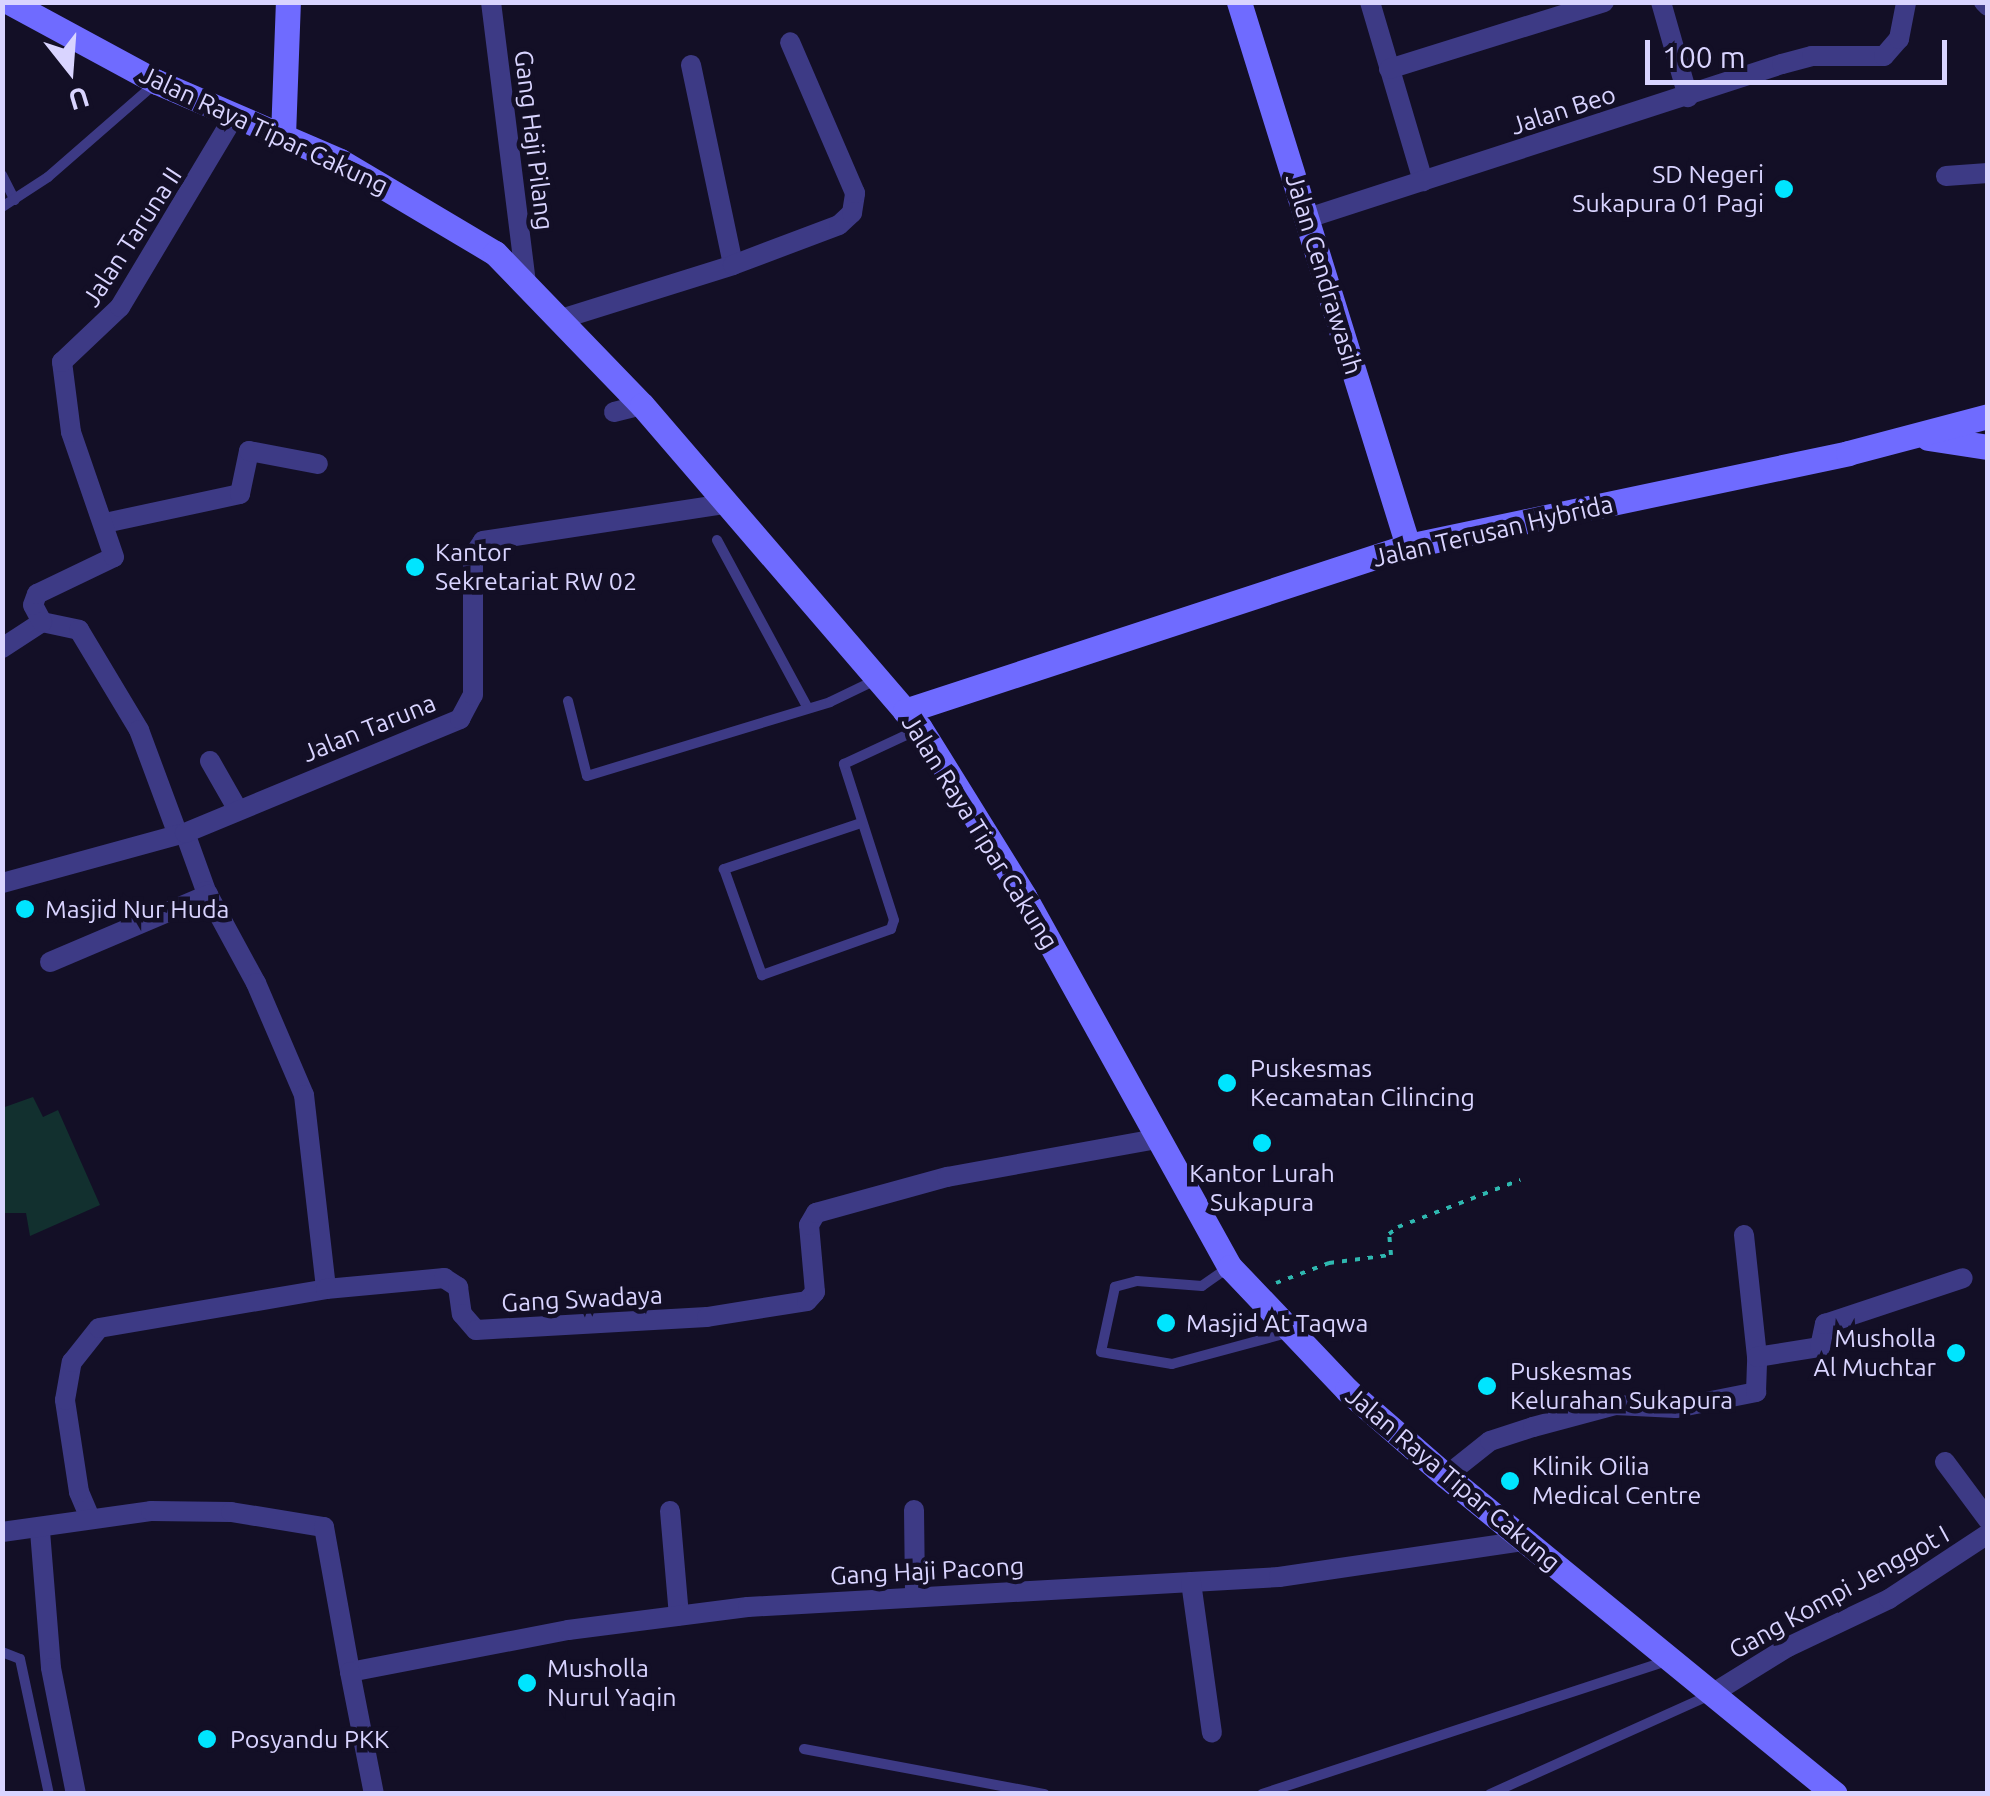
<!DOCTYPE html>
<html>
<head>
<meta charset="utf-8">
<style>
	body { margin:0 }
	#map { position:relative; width:1990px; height:1796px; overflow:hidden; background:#130f26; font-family:Ubuntu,sans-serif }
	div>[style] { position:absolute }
	.green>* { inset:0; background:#12302f }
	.path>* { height:4px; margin-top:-2px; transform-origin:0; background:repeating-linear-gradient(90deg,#2fb8b0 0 5px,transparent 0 13px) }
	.lane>* { height:10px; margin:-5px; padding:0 5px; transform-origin:5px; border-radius:5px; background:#3d3a85 }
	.street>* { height:20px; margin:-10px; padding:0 10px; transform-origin:10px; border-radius:10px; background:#3d3a85 }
	.secondary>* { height:25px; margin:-12.5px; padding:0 12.5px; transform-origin:12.5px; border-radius:12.5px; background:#6f6bff }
	.dots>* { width:28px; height:28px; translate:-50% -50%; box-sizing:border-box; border:5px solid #130f26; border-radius:50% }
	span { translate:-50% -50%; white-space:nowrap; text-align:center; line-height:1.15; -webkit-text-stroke:9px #130f26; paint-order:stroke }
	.street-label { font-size:25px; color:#d9d4ff }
	.poi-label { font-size:25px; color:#d9d4ff }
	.right { translate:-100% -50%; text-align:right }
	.left { translate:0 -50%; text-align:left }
	.frame { position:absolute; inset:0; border:5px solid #d9d4ff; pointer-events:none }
	.north { position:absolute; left:20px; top:20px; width:100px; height:100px; -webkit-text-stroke:8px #130f26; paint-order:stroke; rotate:163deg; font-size:28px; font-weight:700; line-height:40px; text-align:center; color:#d9d4ff }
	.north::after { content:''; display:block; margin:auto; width:35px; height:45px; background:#d9d4ff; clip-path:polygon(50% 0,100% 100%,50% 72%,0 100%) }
	.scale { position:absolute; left:1645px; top:40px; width:302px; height:45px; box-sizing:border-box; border:5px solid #d9d4ff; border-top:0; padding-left:12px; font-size:30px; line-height:35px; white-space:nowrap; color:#d9d4ff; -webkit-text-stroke:8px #130f26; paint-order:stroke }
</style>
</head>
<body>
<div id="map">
	<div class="green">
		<i style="clip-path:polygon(33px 1097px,43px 1117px,58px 1110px,100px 1205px,30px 1236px,26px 1213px,3px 1213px,2px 1108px)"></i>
	</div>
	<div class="path">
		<i style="left:1276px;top:1283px;width:57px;rotate:-20.7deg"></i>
		<i style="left:1329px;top:1263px;width:63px;rotate:-7.4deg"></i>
		<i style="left:1391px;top:1255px;width:21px;rotate:-95deg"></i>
		<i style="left:1389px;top:1234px;width:11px;rotate:-38deg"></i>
		<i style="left:1398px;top:1227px;width:131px;rotate:-21.1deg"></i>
	</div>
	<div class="lane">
		<i style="left:2px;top:175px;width:28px;rotate:63deg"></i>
		<i style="left:2px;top:207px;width:55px;rotate:-33.1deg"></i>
		<i style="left:48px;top:177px;width:145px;rotate:-41.1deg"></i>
		<i style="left:717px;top:540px;width:191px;rotate:61.6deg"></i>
		<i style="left:568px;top:701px;width:77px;rotate:75.8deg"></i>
		<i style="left:587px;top:776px;width:254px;rotate:-16.9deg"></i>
		<i style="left:830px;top:702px;width:53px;rotate:-25.6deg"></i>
		<i style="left:861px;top:823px;width:145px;rotate:161.4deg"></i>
		<i style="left:724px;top:869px;width:113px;rotate:70.3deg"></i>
		<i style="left:762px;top:975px;width:137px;rotate:-19.6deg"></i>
		<i style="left:891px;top:929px;width:9px;rotate:-72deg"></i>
		<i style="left:894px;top:920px;width:164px;rotate:-107.8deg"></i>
		<i style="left:844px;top:764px;width:83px;rotate:-25deg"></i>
		<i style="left:1229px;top:1267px;width:33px;rotate:145deg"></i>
		<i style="left:1202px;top:1286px;width:65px;rotate:-175.6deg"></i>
		<i style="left:1137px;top:1281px;width:23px;rotate:165deg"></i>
		<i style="left:1115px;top:1287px;width:66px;rotate:102.2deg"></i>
		<i style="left:1101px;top:1352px;width:72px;rotate:9.6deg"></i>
		<i style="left:1172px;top:1364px;width:119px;rotate:-15.1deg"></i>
		<i style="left:2px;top:1652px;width:19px;rotate:21deg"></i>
		<i style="left:20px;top:1659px;width:138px;rotate:77.9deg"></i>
		<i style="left:804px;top:1749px;width:245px;rotate:10.6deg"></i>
		<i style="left:1262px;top:1794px;width:426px;rotate:-18.2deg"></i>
		<i style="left:1490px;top:1794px;width:239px;rotate:-24.2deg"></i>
	</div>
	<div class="street">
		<i style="left:491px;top:2px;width:285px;rotate:82.9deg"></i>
		<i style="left:1370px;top:2px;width:187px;rotate:73.5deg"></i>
		<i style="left:1661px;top:2px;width:99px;rotate:74.1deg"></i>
		<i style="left:1984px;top:2px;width:6px;rotate:45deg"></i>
		<i style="left:691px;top:65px;width:204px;rotate:78.1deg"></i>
		<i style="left:1389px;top:69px;width:225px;rotate:-17.3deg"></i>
		<i style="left:1946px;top:176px;width:42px;rotate:-4.1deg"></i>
		<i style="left:1308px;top:218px;width:498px;rotate:-18deg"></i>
		<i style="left:1782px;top:64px;width:31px;rotate:-15deg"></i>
		<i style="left:1812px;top:56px;width:72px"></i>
		<i style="left:1884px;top:56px;width:23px;rotate:-49deg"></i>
		<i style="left:1899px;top:39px;width:38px;rotate:-79deg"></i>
		<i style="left:561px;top:319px;width:180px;rotate:-17.4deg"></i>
		<i style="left:733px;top:265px;width:113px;rotate:-20.7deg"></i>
		<i style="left:839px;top:225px;width:18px;rotate:-43deg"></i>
		<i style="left:852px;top:213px;width:20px;rotate:-81deg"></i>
		<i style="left:855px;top:193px;width:164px;rotate:-113.3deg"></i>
		<i style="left:614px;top:412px;width:29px;rotate:-14deg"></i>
		<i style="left:105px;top:523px;width:138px;rotate:-12.1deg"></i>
		<i style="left:240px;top:494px;width:44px;rotate:-78.2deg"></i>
		<i style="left:249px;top:451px;width:70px;rotate:10.7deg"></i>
		<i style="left:42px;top:622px;width:38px;rotate:12deg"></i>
		<i style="left:79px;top:630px;width:117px;rotate:59deg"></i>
		<i style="left:139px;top:730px;width:112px;rotate:69.6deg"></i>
		<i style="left:2px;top:648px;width:48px;rotate:-33deg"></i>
		<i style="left:42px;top:622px;width:19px;rotate:-118deg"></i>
		<i style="left:33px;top:605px;width:12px;rotate:-70deg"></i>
		<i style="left:37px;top:594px;width:85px;rotate:-25.7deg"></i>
		<i style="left:114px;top:557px;width:132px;rotate:-109deg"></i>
		<i style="left:71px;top:432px;width:71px;rotate:-97.3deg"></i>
		<i style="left:62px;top:362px;width:80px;rotate:-43.5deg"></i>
		<i style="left:120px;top:307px;width:220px;rotate:-59.1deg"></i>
		<i style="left:210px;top:761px;width:56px;rotate:60.3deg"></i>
		<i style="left:185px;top:833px;width:62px;rotate:70.1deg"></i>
		<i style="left:206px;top:891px;width:105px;rotate:61.5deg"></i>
		<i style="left:256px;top:983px;width:122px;rotate:66.8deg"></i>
		<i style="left:304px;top:1095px;width:195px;rotate:83.5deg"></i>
		<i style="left:2px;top:883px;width:190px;rotate:-15.3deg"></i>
		<i style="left:185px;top:833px;width:298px;rotate:-22.5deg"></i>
		<i style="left:460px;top:719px;width:27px;rotate:-62deg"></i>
		<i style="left:473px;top:695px;width:139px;rotate:-90deg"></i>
		<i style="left:473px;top:556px;width:18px;rotate:-56deg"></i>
		<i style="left:483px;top:541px;width:245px;rotate:-8.7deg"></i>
		<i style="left:50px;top:962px;width:172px;rotate:-23deg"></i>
		<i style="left:1744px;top:1235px;width:123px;rotate:83.9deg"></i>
		<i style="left:1945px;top:1462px;width:72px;rotate:53.4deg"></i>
		<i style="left:1446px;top:1476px;width:56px;rotate:-38.5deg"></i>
		<i style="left:1490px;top:1441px;width:45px;rotate:-18deg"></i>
		<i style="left:1533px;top:1427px;width:85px;rotate:-15deg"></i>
		<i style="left:1615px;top:1405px;width:61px;rotate:2.8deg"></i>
		<i style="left:1676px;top:1408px;width:82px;rotate:-11.3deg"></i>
		<i style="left:1756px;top:1392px;width:35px;rotate:-88deg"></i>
		<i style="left:1757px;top:1357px;width:64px;rotate:-9deg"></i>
		<i style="left:1820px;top:1347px;width:24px;rotate:-78deg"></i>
		<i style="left:1825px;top:1324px;width:145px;rotate:-18.4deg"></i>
		<i style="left:914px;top:1510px;width:87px;rotate:89.3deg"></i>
		<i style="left:670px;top:1511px;width:105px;rotate:85.1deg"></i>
		<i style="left:90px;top:1518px;width:28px;rotate:-113deg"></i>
		<i style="left:79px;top:1492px;width:93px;rotate:-98.7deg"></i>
		<i style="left:65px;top:1400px;width:39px;rotate:-80deg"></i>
		<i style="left:72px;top:1362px;width:43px;rotate:-51.5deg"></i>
		<i style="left:99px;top:1328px;width:230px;rotate:-9.7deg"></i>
		<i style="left:326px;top:1289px;width:119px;rotate:-5.3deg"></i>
		<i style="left:444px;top:1278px;width:17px;rotate:33deg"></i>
		<i style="left:458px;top:1287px;width:27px;rotate:82deg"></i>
		<i style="left:462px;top:1314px;width:21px;rotate:49deg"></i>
		<i style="left:476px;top:1330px;width:231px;rotate:-3.2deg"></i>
		<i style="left:707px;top:1317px;width:101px;rotate:-9.1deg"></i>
		<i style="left:807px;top:1301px;width:12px;rotate:-48deg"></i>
		<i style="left:815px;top:1292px;width:67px;rotate:-95.1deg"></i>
		<i style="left:809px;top:1225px;width:14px;rotate:-60deg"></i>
		<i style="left:816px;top:1213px;width:136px;rotate:-15.4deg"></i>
		<i style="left:947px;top:1177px;width:212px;rotate:-10.3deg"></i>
		<i style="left:40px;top:1531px;width:137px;rotate:85.4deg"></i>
		<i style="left:51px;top:1668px;width:128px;rotate:78.8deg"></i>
		<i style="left:2px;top:1532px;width:150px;rotate:-8deg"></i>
		<i style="left:151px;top:1511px;width:80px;rotate:0.7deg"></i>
		<i style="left:231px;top:1512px;width:94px;rotate:9.2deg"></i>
		<i style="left:324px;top:1527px;width:147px;rotate:79.8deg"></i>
		<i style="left:350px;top:1672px;width:222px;rotate:-10.9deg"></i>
		<i style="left:568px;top:1630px;width:181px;rotate:-7.3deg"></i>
		<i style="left:748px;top:1607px;width:532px;rotate:-3.23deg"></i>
		<i style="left:1279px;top:1577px;width:248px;rotate:-8.4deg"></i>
		<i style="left:1191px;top:1582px;width:152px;rotate:82.1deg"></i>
		<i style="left:350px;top:1672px;width:124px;rotate:78.9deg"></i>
		<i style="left:1715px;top:1692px;width:86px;rotate:-31.7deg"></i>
		<i style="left:1788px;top:1647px;width:112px;rotate:-25.4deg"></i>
		<i style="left:1889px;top:1599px;width:118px;rotate:-33.3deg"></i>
	</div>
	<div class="secondary">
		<i style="left:9px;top:2px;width:168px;rotate:28.4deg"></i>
		<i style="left:157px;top:82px;width:199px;rotate:23.3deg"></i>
		<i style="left:340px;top:161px;width:180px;rotate:30.7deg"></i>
		<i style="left:495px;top:253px;width:211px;rotate:46deg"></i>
		<i style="left:642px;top:405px;width:426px;rotate:49.3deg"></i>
		<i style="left:920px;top:728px;width:198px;rotate:58.2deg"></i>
		<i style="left:1024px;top:896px;width:424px;rotate:61deg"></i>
		<i style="left:1230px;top:1267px;width:170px;rotate:46.4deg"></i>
		<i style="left:1347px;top:1390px;width:131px;rotate:41deg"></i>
		<i style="left:1446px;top:1476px;width:502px;rotate:39.27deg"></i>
		<i style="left:1239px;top:2px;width:570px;rotate:72.74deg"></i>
		<i style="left:283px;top:136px;width:134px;rotate:-87.9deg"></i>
		<i style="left:1928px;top:438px;width:61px;rotate:8.5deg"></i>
		<i style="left:905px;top:711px;width:529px;rotate:-18.16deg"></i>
		<i style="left:1408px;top:546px;width:450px;rotate:-11.9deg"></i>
		<i style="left:1848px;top:453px;width:145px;rotate:-14.8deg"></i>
	</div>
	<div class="dots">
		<i style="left:1784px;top:189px;background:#00e5ff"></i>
		<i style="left:415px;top:567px;background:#00e5ff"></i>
		<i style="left:25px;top:909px;background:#00e5ff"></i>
		<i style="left:1227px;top:1083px;background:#00e5ff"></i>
		<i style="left:1262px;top:1143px;background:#00e5ff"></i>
		<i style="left:1166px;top:1323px;background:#00e5ff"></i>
		<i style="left:1956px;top:1353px;background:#00e5ff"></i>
		<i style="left:1487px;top:1386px;background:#00e5ff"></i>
		<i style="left:1510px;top:1481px;background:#00e5ff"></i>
		<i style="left:527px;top:1683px;background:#00e5ff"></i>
		<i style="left:207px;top:1739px;background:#00e5ff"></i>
	</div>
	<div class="street-label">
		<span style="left:1563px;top:110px;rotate:-18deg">Jalan Beo</span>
		<span style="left:264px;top:130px;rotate:25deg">Jalan Raya Tipar Cakung</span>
		<span style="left:534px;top:140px;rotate:83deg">Gang Haji Pilang</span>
		<span style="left:132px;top:237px;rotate:-57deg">Jalan Taruna II</span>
		<span style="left:1324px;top:274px;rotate:73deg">Jalan Cendrawasih</span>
		<span style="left:1493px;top:531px;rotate:-13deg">Jalan Terusan Hybrida</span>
		<span style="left:369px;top:728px;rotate:-22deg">Jalan Taruna</span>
		<span style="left:980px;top:832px;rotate:58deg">Jalan Raya Tipar Cakung</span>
		<span style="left:582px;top:1299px;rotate:-3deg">Gang Swadaya</span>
		<span style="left:1453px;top:1479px;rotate:40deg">Jalan Raya Tipar Cakung</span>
		<span style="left:927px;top:1571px;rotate:-3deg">Gang Haji Pacong</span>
		<span style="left:1839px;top:1592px;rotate:-29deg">Gang Kompi Jenggot I</span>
	</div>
	<div class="poi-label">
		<span class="right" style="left:1764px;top:189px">SD Negeri<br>Sukapura 01 Pagi</span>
		<span class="left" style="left:435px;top:567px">Kantor<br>Sekretariat RW 02</span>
		<span class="left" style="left:45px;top:909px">Masjid Nur Huda</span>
		<span class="left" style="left:1250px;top:1083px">Puskesmas<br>Kecamatan Cilincing</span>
		<span style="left:1262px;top:1188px">Kantor Lurah<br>Sukapura</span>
		<span class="left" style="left:1186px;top:1323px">Masjid At Taqwa</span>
		<span class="right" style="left:1936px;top:1353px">Musholla<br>Al Muchtar</span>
		<span class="left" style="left:1510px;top:1386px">Puskesmas<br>Kelurahan Sukapura</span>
		<span class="left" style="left:1532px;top:1481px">Klinik Oilia<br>Medical Centre</span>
		<span class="left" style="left:547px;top:1683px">Musholla<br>Nurul Yaqin</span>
		<span class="left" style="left:230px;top:1739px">Posyandu PKK</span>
	</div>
	<div class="frame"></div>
	<div class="north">U</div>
	<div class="scale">100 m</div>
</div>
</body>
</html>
